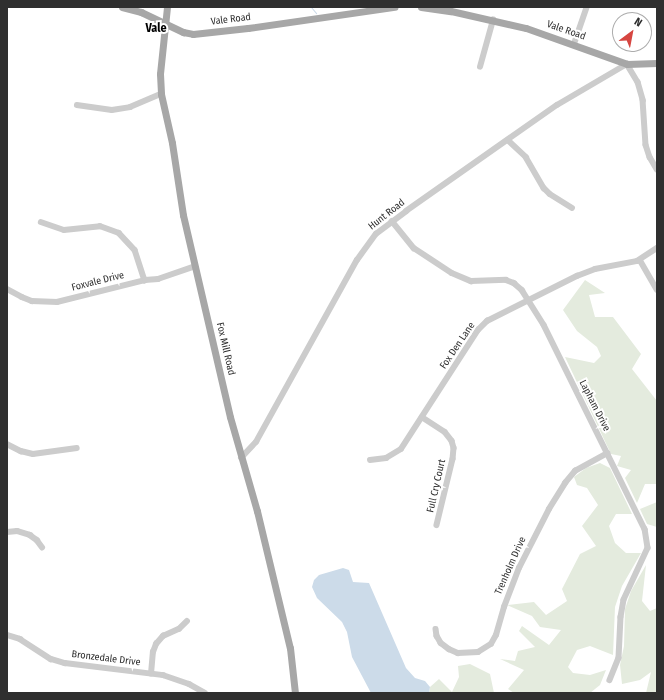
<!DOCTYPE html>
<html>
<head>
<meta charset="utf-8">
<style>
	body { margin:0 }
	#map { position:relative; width:664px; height:700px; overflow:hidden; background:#fff; font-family:"Fira Sans Condensed",sans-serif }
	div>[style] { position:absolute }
	.green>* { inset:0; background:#e4ebde }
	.water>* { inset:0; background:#ccdbe9 }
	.stream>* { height:1px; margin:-0.5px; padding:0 0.5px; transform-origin:0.5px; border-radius:0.5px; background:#ccdbe9 }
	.minor>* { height:5.5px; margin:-2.75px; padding:0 2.75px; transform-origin:2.75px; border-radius:2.75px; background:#ccc }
	.major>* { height:7px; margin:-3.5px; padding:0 3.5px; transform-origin:3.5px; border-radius:3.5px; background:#a7a7a7 }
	span { translate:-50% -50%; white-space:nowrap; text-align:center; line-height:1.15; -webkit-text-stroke:4px #fff; paint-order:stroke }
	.street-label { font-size:10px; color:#2f2f2f }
	.quarter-label { font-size:12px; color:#000; font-weight:700 }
	.frame { position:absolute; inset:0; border:8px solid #2f2f2f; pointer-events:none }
	.north { position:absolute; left:612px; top:12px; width:40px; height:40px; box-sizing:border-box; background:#fff; border:1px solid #acacac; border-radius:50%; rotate:32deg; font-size:11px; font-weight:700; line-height:16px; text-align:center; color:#2f2f2f }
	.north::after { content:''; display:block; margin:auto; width:14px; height:18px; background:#d64641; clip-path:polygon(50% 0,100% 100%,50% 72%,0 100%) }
</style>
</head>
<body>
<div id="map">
	<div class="green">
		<i style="clip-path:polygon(585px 280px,605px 293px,589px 295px,595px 317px,613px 317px,641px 354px,632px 369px,657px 401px,657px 484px,645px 484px,637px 503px,625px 478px,631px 470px,617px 466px,621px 456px,611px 454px,565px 357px,594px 363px,601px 356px,597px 347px,577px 331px,563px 310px)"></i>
		<i style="clip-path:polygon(600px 463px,610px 468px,632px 514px,616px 514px,609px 526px,615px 543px,626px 553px,641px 553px,622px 586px,615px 607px,613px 655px,590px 646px,577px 650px,568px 667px,573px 673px,590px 675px,606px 670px,600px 685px,590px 693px,514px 693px,508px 689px,524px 670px,500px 659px,515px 661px,518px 651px,535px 647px,519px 631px,522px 626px,549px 645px,561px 630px,540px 627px,532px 616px,507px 605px,534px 602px,546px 615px,567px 601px,562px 589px,580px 554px,596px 546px,582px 526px,598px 505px,587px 488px,577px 485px,574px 477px,586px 468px)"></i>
		<i style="clip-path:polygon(657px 502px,657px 527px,647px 524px,640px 509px)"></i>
		<i style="clip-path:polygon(646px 565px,642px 601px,650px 611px,657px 608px,657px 693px,646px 693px,651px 672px,640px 680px,622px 684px,620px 665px,624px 646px,625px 609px,631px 591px)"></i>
		<i style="clip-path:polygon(470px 664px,490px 674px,494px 693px,429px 693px,430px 687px,439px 679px,452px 692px,459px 677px,458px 666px)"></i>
	</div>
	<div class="water">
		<i style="clip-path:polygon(343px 568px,349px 570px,353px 582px,369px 583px,406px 668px,415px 678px,425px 681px,430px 687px,429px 693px,371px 693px,352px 657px,347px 632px,342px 622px,317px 598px,312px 587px,314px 580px,319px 575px)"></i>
	</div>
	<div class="stream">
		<i style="left:311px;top:7px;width:8px;rotate:50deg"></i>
	</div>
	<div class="minor">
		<i style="left:574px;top:44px;width:39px;rotate:-71deg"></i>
		<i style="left:480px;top:67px;width:49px;rotate:-74.5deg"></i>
		<i style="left:77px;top:105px;width:35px;rotate:8deg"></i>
		<i style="left:112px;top:110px;width:18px;rotate:-9deg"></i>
		<i style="left:130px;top:107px;width:34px;rotate:-23deg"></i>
		<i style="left:508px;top:140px;width:25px;rotate:43deg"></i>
		<i style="left:526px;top:157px;width:36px;rotate:60deg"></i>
		<i style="left:544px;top:188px;width:8px;rotate:45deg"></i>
		<i style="left:550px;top:194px;width:26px;rotate:32deg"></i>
		<i style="left:392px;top:221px;width:35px;rotate:51deg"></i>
		<i style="left:414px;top:248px;width:45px;rotate:33.3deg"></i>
		<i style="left:452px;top:273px;width:21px;rotate:23deg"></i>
		<i style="left:471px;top:281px;width:35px;rotate:-2deg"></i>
		<i style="left:506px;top:280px;width:9px;rotate:21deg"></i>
		<i style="left:514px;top:283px;width:11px;rotate:41deg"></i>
		<i style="left:522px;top:290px;width:41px;rotate:57.8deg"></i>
		<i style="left:544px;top:325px;width:228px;rotate:63.7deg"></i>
		<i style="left:645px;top:529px;width:19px;rotate:81deg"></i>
		<i style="left:648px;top:548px;width:57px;rotate:114.8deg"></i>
		<i style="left:624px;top:600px;width:17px;rotate:100deg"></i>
		<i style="left:621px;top:617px;width:41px;rotate:92.8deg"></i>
		<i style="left:619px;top:658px;width:24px;rotate:112deg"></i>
		<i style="left:41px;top:222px;width:24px;rotate:19deg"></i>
		<i style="left:64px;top:230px;width:36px;rotate:-6deg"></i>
		<i style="left:100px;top:226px;width:20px;rotate:20deg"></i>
		<i style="left:119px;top:233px;width:23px;rotate:47deg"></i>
		<i style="left:135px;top:250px;width:32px;rotate:72deg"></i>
		<i style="left:640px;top:260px;width:34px;rotate:60deg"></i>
		<i style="left:7px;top:289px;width:17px;rotate:28deg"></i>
		<i style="left:22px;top:297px;width:11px;rotate:22deg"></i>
		<i style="left:32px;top:301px;width:25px;rotate:2deg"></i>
		<i style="left:57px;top:302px;width:91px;rotate:-14deg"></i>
		<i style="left:145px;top:280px;width:13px;rotate:-4deg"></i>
		<i style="left:158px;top:279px;width:39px;rotate:-19deg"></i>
		<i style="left:422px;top:417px;width:27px;rotate:33deg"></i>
		<i style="left:445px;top:432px;width:11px;rotate:52deg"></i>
		<i style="left:452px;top:441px;width:7px;rotate:74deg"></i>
		<i style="left:454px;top:448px;width:11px;rotate:95deg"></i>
		<i style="left:453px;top:459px;width:68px;rotate:103.6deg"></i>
		<i style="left:7px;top:444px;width:16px;rotate:27deg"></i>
		<i style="left:21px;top:451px;width:12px;rotate:14deg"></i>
		<i style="left:33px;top:454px;width:44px;rotate:-7.8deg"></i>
		<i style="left:241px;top:458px;width:22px;rotate:-47deg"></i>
		<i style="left:256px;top:442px;width:208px;rotate:-61deg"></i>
		<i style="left:357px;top:260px;width:32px;rotate:-54deg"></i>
		<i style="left:376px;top:234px;width:38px;rotate:-37deg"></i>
		<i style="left:406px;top:211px;width:184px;rotate:-35.1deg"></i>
		<i style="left:557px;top:105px;width:81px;rotate:-30.4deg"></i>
		<i style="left:627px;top:64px;width:21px;rotate:59deg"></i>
		<i style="left:638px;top:82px;width:19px;rotate:74deg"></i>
		<i style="left:643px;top:100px;width:45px;rotate:86.2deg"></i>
		<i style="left:646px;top:145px;width:13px;rotate:72deg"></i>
		<i style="left:650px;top:157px;width:14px;rotate:60deg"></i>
		<i style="left:370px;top:460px;width:16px;rotate:-7deg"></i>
		<i style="left:386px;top:458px;width:17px;rotate:-31deg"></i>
		<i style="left:401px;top:449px;width:142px;rotate:-57.1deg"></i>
		<i style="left:478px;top:330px;width:13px;rotate:-45deg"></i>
		<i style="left:487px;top:321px;width:101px;rotate:-26.6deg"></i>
		<i style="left:577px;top:276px;width:19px;rotate:-21deg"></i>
		<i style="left:595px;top:269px;width:43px;rotate:-10.8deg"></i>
		<i style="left:637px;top:261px;width:24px;rotate:-33deg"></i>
		<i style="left:7px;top:532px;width:10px;rotate:-6deg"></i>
		<i style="left:17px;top:531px;width:14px;rotate:17deg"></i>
		<i style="left:30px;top:535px;width:9px;rotate:36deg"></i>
		<i style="left:37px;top:540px;width:9px;rotate:54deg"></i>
		<i style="left:436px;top:629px;width:7px;rotate:82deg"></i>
		<i style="left:437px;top:636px;width:8px;rotate:60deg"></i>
		<i style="left:441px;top:643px;width:10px;rotate:37deg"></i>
		<i style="left:449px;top:649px;width:10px;rotate:24deg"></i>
		<i style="left:458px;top:653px;width:20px;rotate:-3deg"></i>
		<i style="left:478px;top:652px;width:15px;rotate:-32deg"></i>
		<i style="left:491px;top:644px;width:10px;rotate:-61deg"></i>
		<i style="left:496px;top:635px;width:29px;rotate:-74deg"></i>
		<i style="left:504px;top:607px;width:42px;rotate:-69deg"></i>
		<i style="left:519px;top:568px;width:66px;rotate:-63deg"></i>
		<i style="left:549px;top:509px;width:31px;rotate:-58deg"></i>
		<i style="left:565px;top:483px;width:16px;rotate:-50deg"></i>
		<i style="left:575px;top:471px;width:37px;rotate:-29deg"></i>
		<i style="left:7px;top:635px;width:14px;rotate:17deg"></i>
		<i style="left:20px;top:639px;width:37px;rotate:33deg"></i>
		<i style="left:51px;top:659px;width:15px;rotate:16deg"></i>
		<i style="left:65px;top:663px;width:99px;rotate:7deg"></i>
		<i style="left:163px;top:675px;width:28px;rotate:19deg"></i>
		<i style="left:189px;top:684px;width:18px;rotate:29deg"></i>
		<i style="left:151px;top:674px;width:22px;rotate:-85deg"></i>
		<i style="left:153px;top:652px;width:9px;rotate:-69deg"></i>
		<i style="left:156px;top:644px;width:11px;rotate:-49deg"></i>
		<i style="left:163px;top:636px;width:17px;rotate:-24deg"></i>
		<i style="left:179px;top:629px;width:11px;rotate:-45deg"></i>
	</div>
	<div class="major">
		<i style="left:122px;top:7px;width:20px;rotate:15deg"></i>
		<i style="left:141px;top:12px;width:47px;rotate:25.5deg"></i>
		<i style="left:183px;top:32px;width:10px;rotate:11deg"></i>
		<i style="left:193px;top:34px;width:55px;rotate:-6.2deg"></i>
		<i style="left:248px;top:28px;width:148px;rotate:-8.2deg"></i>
		<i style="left:167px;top:7px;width:67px;rotate:96deg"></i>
		<i style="left:160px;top:74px;width:20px;rotate:87deg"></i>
		<i style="left:161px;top:94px;width:50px;rotate:77.3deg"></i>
		<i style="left:172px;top:143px;width:73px;rotate:81.3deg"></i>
		<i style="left:183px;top:215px;width:207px;rotate:76.9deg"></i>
		<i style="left:230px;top:417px;width:98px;rotate:74deg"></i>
		<i style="left:257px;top:511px;width:141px;rotate:76.5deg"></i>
		<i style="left:290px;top:648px;width:45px;rotate:83.7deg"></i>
		<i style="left:421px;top:7px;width:30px;rotate:8deg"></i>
		<i style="left:451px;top:11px;width:77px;rotate:12.8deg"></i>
		<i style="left:526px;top:28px;width:107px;rotate:19.6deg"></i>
		<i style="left:627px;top:64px;width:30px;rotate:-2deg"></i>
	</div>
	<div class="street-label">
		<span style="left:231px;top:20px;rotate:-7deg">Vale Road</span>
		<span style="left:566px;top:31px;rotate:19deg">Vale Road</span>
		<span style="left:387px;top:215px;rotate:-38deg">Hunt Road</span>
		<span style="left:98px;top:282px;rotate:-14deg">Foxvale Drive</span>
		<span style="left:458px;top:346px;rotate:-56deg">Fox Den Lane</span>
		<span style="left:225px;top:349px;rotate:77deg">Fox Mill Road</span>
		<span style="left:594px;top:406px;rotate:63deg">Lapham Drive</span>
		<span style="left:437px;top:486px;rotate:-77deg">Full Cry Court</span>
		<span style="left:511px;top:566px;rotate:-66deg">Trenholm Drive</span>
		<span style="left:106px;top:659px;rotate:7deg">Bronzedale Drive</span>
	</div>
	<div class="quarter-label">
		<span style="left:156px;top:29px">Vale</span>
	</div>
	<div class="frame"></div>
	<div class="north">N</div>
</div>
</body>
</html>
